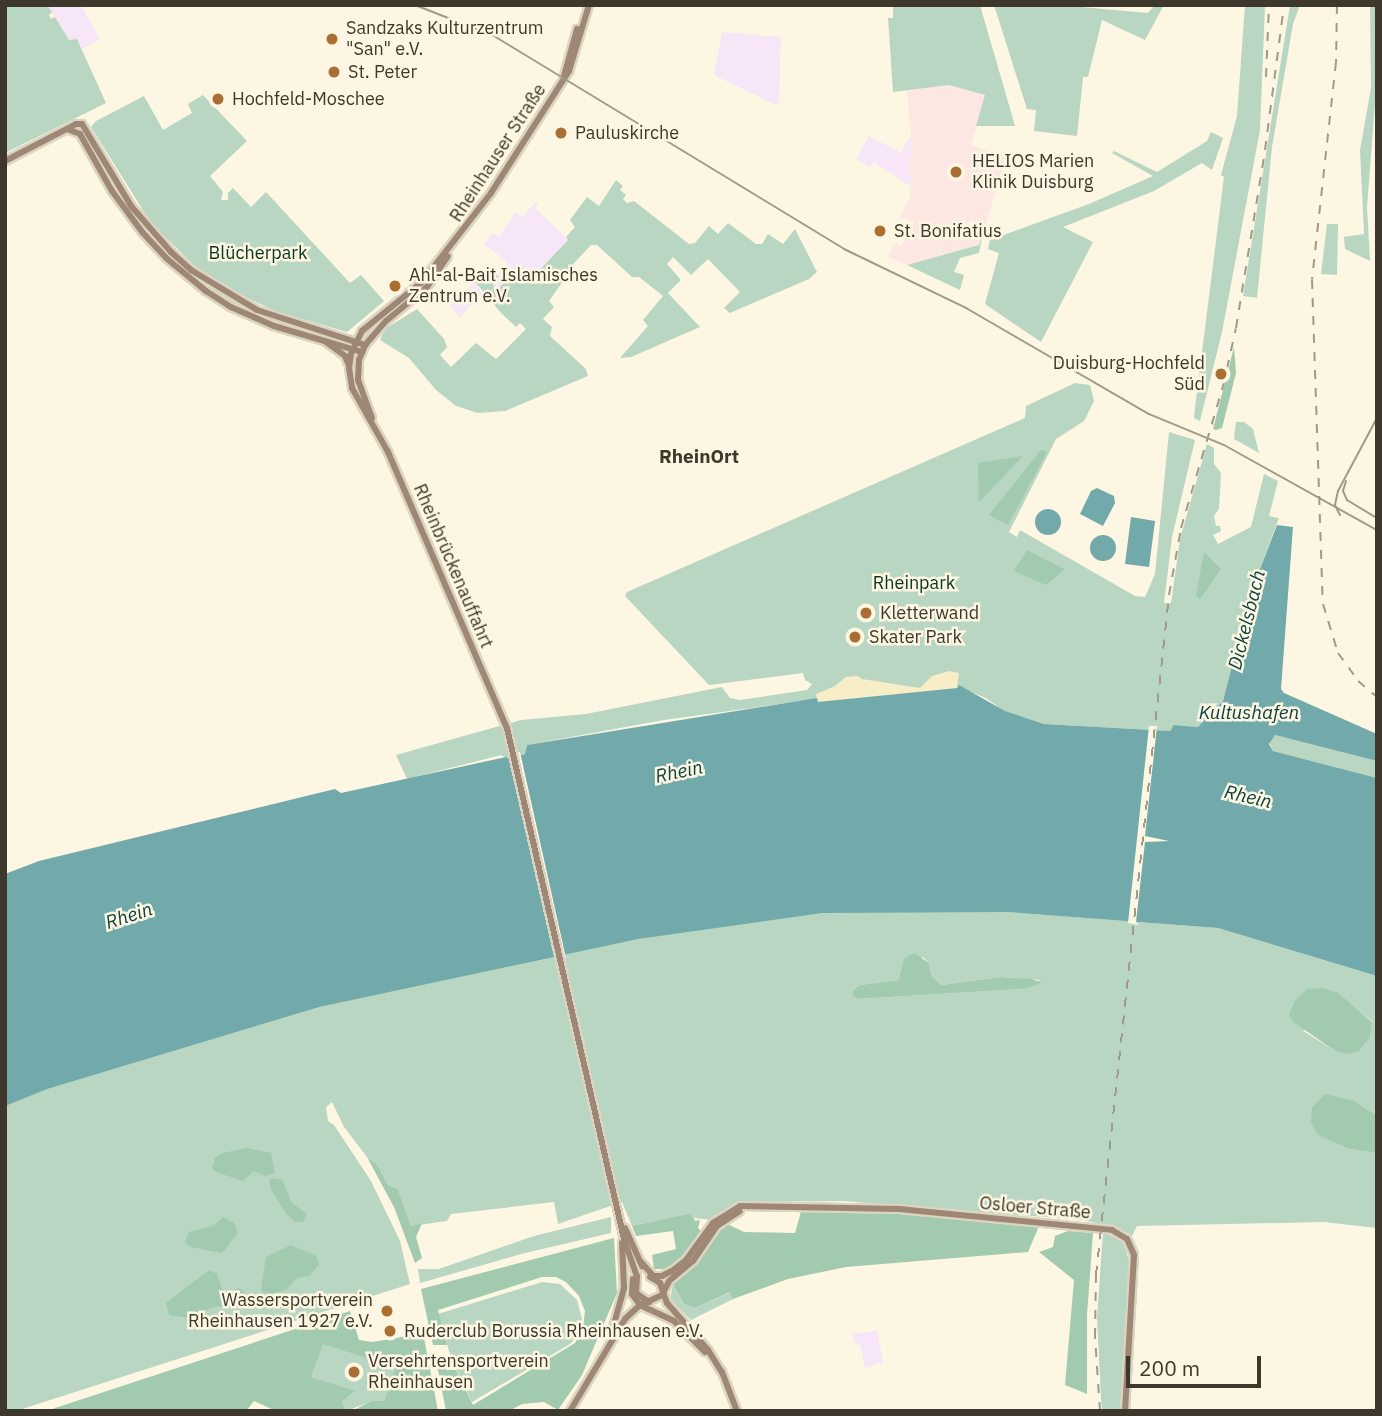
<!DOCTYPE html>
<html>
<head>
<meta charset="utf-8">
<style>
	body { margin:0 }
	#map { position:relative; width:1382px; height:1416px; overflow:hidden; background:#fdf6e2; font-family:"IBM Plex Sans",sans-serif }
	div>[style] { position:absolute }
	.education>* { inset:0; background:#f7e6f8 }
	.medical>* { inset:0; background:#fce7e3 }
	.green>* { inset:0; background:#b8d6c1 }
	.forest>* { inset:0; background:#a1caae }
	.sand>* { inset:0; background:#f7edc7 }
	.water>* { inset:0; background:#72a9aa }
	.round { border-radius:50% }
	.pier>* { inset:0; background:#fdf6e2 }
	.roads { filter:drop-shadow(2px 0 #dad4c1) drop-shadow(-2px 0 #dad4c1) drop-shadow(0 2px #dad4c1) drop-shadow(0 -2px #dad4c1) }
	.secondary>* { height:6px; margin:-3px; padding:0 3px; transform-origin:3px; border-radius:3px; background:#9f8775 }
	.tram>* { height:2px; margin:-1px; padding:0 1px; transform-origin:1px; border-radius:1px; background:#a09a89 }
	.rail>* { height:2px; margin-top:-1px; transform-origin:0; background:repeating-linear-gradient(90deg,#a09a89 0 9px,transparent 0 18px) }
	.dots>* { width:19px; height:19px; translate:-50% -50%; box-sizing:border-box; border:4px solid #fdf6e2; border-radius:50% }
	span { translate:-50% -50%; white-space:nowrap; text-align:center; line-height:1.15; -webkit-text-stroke:5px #fdf6e2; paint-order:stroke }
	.poi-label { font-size:18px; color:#3d382b }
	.left { translate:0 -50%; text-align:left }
	.right { translate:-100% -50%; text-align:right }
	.street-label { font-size:18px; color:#3d382b }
	.park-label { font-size:18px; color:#05381d }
	.neighbourhood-label { font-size:19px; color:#3d382b; font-weight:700 }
	.water-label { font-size:19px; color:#0d4242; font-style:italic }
	.frame { position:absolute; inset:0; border:7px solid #3d382b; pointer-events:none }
	.scale { position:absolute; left:1126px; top:1356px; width:135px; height:32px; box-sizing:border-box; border:4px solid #3d382b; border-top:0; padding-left:9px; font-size:21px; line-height:24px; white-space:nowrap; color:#3d382b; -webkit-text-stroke:5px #fdf6e2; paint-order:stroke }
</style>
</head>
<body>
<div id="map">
	<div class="education">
		<i style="clip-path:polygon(47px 5px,81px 5px,100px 39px,82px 49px,77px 39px,69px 40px)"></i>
		<i style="clip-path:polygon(722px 32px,781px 37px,779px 103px,776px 105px,714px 75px)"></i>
		<i style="clip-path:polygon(869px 136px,901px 153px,909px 137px,911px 138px,910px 186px,874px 162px,870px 167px,856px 159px)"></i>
		<i style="clip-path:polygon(536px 202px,538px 204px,535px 208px,568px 240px,510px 301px,492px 285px,507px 262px,484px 244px,492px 233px,499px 237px,516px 212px,522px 217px)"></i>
		<i style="clip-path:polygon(475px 282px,483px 294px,460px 317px,449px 305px)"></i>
		<i style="clip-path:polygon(877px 1330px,883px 1362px,865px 1368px,860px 1345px,855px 1343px,853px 1334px)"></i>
	</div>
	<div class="medical">
		<i style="clip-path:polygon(949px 85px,986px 95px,971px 145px,1006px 157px,986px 224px,970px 220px,966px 229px,983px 233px,979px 245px,907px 265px,888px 257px,894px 243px,901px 246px,914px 223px,900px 217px,910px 198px,911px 137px,907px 90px)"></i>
	</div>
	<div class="green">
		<i style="clip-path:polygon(5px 5px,47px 5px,52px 12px,49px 15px,51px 19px,55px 17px,69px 40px,77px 39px,106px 103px,5px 153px)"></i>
		<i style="clip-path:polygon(893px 5px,980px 5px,1015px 126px,976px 126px,985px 95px,949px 85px,893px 92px,888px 18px,893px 18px)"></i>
		<i style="clip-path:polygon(994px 5px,1059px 5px,1148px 13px,1155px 5px,1164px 5px,1145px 40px,1102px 20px,1088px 77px,1083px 77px,1077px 136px,1034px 131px,1036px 110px,1027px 109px)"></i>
		<i style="clip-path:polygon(1245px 5px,1265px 5px,1260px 130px,1222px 332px,1200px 421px,1194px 418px,1195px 408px,1224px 177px,1221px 175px,1237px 116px)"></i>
		<i style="clip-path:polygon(1290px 5px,1300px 5px,1293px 24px,1272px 147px,1257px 298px,1243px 296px)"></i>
		<i style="clip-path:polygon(1370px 5px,1377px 5px,1377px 77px,1367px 207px,1370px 261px,1345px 249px,1344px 237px,1364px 234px,1360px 150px,1371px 88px)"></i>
		<i style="clip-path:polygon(203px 95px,247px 141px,210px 176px,223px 192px,221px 200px,228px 200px,228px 193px,233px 188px,251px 207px,266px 192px,350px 283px,361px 275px,384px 301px,347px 332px,275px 311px,225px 287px,195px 266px,151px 223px,91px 127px,96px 121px,144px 96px,163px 130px,192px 113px,188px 104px)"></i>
		<i style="clip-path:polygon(1211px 132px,1223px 138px,1212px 170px,1202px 163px,1154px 191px,1063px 227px,1093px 242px,1041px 342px,985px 304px,999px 253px,988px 249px,990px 240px,1089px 204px,1153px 176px,1112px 153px,1114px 151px,1157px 172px,1207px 141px)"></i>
		<i style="clip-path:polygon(616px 180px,623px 186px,620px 190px,626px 195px,623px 199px,627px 203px,634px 201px,689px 244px,695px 243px,709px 226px,718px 234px,728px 223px,756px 244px,762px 244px,768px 234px,783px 244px,795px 229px,817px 272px,809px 279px,730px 313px,724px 308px,740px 292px,708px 259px,691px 275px,673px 257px,667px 264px,681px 280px,668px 293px,700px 327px,631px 357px,620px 358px,648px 326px,643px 320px,663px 296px,639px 277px,632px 277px,597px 245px,591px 245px,560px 278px,563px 281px,549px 301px,554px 307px,543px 319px,552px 327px,550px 336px,586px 369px,588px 376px,505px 411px,478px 413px,456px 406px,436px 390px,409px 358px,380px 340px,385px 329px,417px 309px,444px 339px,447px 347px,440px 355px,451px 367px,476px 343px,496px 359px,526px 329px,520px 323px,516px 327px,502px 314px,475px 282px,489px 268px,499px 277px,492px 284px,498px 289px,519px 267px,532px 278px,568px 240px,566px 237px,575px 227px,570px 220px,587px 197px,599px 206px)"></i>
		<i style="clip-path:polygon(1327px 224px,1338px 224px,1337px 275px,1321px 274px)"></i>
		<i style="clip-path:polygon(983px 233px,979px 253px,960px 258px,954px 272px,964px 275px,960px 290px,907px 265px,979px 245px)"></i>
		<i style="clip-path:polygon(1075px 383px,1090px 385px,1094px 401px,1084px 421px,1056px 439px,1009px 532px,1017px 537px,1020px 530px,1135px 596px,1145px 597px,1155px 574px,1169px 432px,1195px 440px,1172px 537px,1164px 603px,1171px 603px,1180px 539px,1207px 444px,1214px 448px,1214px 464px,1221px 473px,1219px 509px,1214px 516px,1216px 526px,1220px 526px,1221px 531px,1213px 535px,1218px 544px,1251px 527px,1264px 474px,1278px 481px,1269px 516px,1279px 518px,1251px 592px,1223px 701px,1199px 727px,1175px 725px,1170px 731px,1044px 724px,1004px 711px,986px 698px,959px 687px,817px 702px,816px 699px,664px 720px,527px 745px,525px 754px,508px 759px,501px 755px,407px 779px,396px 755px,521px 720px,586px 714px,722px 687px,730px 698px,740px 700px,807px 690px,812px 684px,805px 680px,803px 673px,709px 685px,625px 596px,627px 592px,1025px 418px,1026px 406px)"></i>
		<i style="clip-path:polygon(1236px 422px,1244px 422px,1253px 429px,1259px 453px,1234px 439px)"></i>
		<i style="clip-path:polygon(1275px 735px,1377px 761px,1377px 778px,1273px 751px,1269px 741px)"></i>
		<i style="clip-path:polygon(evenodd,811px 910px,1007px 912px,1218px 928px,1377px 976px,1377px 1116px,1355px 1101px,1350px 1149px,1377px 1153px,1377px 1228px,1324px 1222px,1137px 1226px,1131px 1238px,1119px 1228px,1083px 1220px,842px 1201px,746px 1202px,724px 1210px,713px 1220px,694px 1218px,691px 1213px,632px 1226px,622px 1202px,558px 1224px,554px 1202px,451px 1214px,447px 1221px,411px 1226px,398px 1189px,388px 1185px,377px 1164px,367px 1157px,344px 1127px,332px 1102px,326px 1107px,328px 1121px,334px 1125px,371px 1181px,400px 1241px,410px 1284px,16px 1411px,5px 1411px,5px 1102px,327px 1000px,628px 937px,811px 910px,923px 957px,929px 963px,932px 977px,942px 985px,1000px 977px,1040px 980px,1023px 989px,857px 999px,853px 996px,860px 985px,899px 980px,923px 957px,811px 910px,1349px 1003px,1372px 1021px,1370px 1038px,1359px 1051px,1334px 1050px,1303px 1031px,1349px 1003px)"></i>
		<i style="clip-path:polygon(611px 1217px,611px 1233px,525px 1253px,420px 1283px,418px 1269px,439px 1269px,534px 1236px)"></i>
		<i style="clip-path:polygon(1103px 1232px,1123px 1242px,1130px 1264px,1120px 1411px,1102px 1411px,1101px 1397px,1097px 1318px)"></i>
		<i style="clip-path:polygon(542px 1282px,560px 1284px,577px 1300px,582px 1319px,576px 1337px,570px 1344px,472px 1402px,452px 1361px,438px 1314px)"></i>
		<i style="clip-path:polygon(673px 1284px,684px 1304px,695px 1308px,731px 1292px,733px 1299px,691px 1320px,670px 1299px)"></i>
		<i style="clip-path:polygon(322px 1343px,397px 1367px,384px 1401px,371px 1401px,347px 1411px,342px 1402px,354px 1392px,311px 1377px)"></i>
	</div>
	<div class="forest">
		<i style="clip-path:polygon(1234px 347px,1236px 373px,1222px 428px,1216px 430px,1213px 429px)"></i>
		<i style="clip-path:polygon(1041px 450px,1047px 452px,1008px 525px,989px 515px)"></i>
		<i style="clip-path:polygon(1023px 456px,979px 502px,978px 463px)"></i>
		<i style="clip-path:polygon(1027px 550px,1065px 569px,1046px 585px,1014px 571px)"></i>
		<i style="clip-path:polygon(1204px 552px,1221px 569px,1200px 599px,1196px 596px)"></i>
		<i style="clip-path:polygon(914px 953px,929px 963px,932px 977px,942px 985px,1000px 977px,1032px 979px,1042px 983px,1023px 989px,857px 999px,853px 996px,853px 991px,860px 985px,899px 980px,904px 959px)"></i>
		<i style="clip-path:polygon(1323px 988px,1338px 993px,1372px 1022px,1370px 1038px,1359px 1051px,1346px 1054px,1334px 1050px,1293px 1022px,1289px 1014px,1295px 1001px,1307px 989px)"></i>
		<i style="clip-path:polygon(1325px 1094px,1355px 1101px,1377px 1116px,1377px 1153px,1350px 1149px,1318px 1135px,1311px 1122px,1312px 1108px)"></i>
		<i style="clip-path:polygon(247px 1148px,271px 1153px,275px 1173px,265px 1176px,254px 1171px,243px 1181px,216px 1172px,212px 1168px,215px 1158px,223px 1153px)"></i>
		<i style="clip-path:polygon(367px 1157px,377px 1164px,388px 1185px,398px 1189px,411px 1226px,422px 1223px,416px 1237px,422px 1258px,415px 1263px,394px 1207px)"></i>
		<i style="clip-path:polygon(272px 1178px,282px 1180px,292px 1203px,307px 1214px,303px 1222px,295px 1222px,285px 1212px,271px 1189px,269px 1181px)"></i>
		<i style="clip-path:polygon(802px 1208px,898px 1213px,1039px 1226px,1028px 1252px,846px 1267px,788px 1279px,733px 1299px,730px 1292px,695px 1308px,684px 1304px,673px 1284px,676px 1278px,723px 1222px,744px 1232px,795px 1233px)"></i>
		<i style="clip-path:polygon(691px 1213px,695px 1221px,700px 1220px,698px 1228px,703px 1234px,684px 1259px,673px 1269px,654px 1269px,652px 1255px,676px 1249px,673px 1231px,636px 1236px,632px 1226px)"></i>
		<i style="clip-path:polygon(223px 1217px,234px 1223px,238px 1233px,222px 1253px,191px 1247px,185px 1242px,189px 1232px,213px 1226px)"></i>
		<i style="clip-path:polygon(1068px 1231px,1093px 1233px,1087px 1315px,1087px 1394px,1065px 1385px,1074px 1280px,1039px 1252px,1053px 1247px,1055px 1236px)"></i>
		<i style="clip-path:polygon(614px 1238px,617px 1293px,582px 1375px,558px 1410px,544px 1402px,522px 1404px,509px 1411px,446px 1411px,436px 1360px,445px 1361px,446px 1370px,456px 1370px,473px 1405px,575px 1343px,583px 1329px,585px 1311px,579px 1296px,566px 1282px,556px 1277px,542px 1277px,438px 1310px,447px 1345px,433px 1345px,421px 1289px)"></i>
		<i style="clip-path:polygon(291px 1245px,316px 1256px,319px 1265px,309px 1276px,297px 1278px,286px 1290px,268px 1295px,261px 1290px,266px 1257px)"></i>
		<i style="clip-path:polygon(209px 1270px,217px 1274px,222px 1289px,231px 1292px,239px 1288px,245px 1292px,243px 1295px,229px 1308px,216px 1306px,188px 1318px,169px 1315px,166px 1303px)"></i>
		<i style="clip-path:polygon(350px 1311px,359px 1340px,373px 1342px,423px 1333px,438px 1411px,352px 1411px,371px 1401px,384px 1401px,396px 1367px,323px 1344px,311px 1377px,355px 1391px,342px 1402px,347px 1411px,276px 1411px,254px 1401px,246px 1411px,46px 1411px)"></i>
	</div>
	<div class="sand">
		<i style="clip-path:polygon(949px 671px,959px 673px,957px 688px,817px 702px,816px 694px,835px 686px,846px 677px,858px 676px,862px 679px,920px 688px,932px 676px)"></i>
	</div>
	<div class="water">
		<i style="clip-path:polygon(1097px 488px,1114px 496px,1115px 503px,1103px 526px,1080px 514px,1091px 491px)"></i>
		<i class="round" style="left:1035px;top:509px;width:26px;height:26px"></i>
		<i style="clip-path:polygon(1131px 517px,1155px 521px,1149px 567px,1125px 564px)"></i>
		<i style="clip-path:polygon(1277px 525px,1293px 527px,1281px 689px,1284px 693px,1377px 734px,1377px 761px,1275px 735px,1269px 744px,1273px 751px,1377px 778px,1377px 976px,1218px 928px,1007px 912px,822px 913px,638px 939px,319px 1007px,47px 1089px,5px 1106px,5px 874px,39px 861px,335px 789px,341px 793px,506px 757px,509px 759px,525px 754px,527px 745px,817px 698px,818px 702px,957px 688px,959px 685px,1005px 711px,1044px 724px,1170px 731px,1174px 725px,1198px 727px,1223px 701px,1251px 592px)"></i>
		<i class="round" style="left:1090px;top:535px;width:26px;height:26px"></i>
	</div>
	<div class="pier">
		<i style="clip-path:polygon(1149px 726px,1157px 726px,1145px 836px,1169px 841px,1145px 842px,1136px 922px,1139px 925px,1128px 923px)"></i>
		<i style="clip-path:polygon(520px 752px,566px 958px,556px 960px,508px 753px)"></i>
	</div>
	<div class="roads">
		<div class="secondary">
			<i style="left:589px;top:5px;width:69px;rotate:106.9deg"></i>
			<i style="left:569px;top:71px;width:145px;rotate:122.6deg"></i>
			<i style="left:491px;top:193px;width:113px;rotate:127.8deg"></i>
			<i style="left:422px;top:282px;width:77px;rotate:140.8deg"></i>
			<i style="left:362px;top:331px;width:25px;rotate:116deg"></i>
			<i style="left:351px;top:354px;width:14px;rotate:98deg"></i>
			<i style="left:349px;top:368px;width:20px;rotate:81deg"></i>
			<i style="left:352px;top:388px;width:73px;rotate:60.6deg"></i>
			<i style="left:388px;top:452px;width:301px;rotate:66.7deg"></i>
			<i style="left:507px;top:728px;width:524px;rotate:77.1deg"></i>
			<i style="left:624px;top:1239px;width:39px;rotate:71deg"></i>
			<i style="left:637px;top:1276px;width:17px;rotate:93deg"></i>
			<i style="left:636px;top:1293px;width:16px;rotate:35deg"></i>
			<i style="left:564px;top:76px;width:49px;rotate:-74.5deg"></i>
			<i style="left:67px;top:129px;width:14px;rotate:21deg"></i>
			<i style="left:80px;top:134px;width:65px;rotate:60.7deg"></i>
			<i style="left:112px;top:191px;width:52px;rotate:53.6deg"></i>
			<i style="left:143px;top:233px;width:34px;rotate:47deg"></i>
			<i style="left:166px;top:258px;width:52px;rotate:39.5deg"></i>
			<i style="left:206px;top:291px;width:30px;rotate:33deg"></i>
			<i style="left:231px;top:307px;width:47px;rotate:23.8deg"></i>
			<i style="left:274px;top:326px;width:92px;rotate:16.5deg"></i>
			<i style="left:5px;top:161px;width:80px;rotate:-27.5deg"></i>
			<i style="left:76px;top:124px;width:6px"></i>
			<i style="left:82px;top:124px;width:96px;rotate:59.1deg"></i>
			<i style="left:131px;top:206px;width:61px;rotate:49deg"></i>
			<i style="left:171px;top:252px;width:27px;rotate:42deg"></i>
			<i style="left:191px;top:270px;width:77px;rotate:31.2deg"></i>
			<i style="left:257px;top:310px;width:114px;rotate:18deg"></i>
			<i style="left:326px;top:342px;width:24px;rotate:36deg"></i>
			<i style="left:345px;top:356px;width:8px;rotate:67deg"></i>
			<i style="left:372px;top:418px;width:40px;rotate:-110.2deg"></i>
			<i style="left:358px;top:380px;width:20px;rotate:-87deg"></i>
			<i style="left:359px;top:360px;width:16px;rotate:-68deg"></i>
			<i style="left:365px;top:345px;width:32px;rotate:-49deg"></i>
			<i style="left:386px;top:321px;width:53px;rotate:-39.7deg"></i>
			<i style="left:427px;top:287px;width:37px;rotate:-56deg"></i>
			<i style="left:625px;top:1228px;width:42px;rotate:65.9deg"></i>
			<i style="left:641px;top:1262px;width:18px;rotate:49deg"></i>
			<i style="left:653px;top:1276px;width:9px"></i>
			<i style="left:662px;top:1276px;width:11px;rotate:-27deg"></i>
			<i style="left:672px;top:1271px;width:18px;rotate:-38deg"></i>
			<i style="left:686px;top:1260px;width:46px;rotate:-53.9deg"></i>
			<i style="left:713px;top:1223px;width:32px;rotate:-32deg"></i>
			<i style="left:740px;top:1206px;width:159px;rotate:1.1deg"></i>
			<i style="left:899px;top:1209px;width:214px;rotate:5.6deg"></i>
			<i style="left:1112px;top:1230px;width:17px;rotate:31deg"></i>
			<i style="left:1127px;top:1239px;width:17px;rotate:66deg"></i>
			<i style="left:1134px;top:1255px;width:156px;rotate:93.3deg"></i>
			<i style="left:650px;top:1277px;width:12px;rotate:31deg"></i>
			<i style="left:660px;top:1283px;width:21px;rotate:71deg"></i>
			<i style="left:667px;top:1303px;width:62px;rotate:48.9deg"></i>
			<i style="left:708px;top:1350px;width:26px;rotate:58deg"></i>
			<i style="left:722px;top:1372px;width:42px;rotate:69deg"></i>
			<i style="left:633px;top:1279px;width:15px;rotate:94deg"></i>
			<i style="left:632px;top:1294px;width:14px;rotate:54deg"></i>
			<i style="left:663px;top:1293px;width:13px;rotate:-63deg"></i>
			<i style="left:669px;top:1281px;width:31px;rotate:-40deg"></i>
			<i style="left:693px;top:1261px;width:42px;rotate:-55.6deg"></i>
			<i style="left:717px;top:1226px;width:27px;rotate:-33deg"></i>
			<i style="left:642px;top:1306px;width:35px;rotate:25deg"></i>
			<i style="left:674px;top:1321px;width:44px;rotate:45deg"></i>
			<i style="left:611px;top:1335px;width:49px;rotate:-74.5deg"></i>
			<i style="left:624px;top:1288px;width:45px;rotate:-92.5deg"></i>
			<i style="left:570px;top:1411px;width:107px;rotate:-59.1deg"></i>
			<i style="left:625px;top:1319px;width:21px;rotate:-43deg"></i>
			<i style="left:640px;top:1305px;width:24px;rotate:-24deg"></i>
		</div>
	</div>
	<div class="tram">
		<i style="left:415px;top:5px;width:85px;rotate:21.4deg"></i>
		<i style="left:494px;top:36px;width:410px;rotate:31.3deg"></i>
		<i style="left:844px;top:249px;width:136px;rotate:25.8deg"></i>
		<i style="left:966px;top:308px;width:211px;rotate:30.1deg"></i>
		<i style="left:1149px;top:414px;width:81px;rotate:22.5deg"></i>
		<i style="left:1224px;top:445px;width:175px;rotate:29.1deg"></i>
		<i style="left:1346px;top:481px;width:10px;rotate:107deg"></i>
		<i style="left:1343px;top:491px;width:10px;rotate:66deg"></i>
		<i style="left:1347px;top:500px;width:35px;rotate:31deg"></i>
		<i style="left:1340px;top:515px;width:11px;rotate:-117deg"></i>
		<i style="left:1335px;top:505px;width:14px;rotate:-78deg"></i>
		<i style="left:1338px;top:491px;width:83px;rotate:-61.9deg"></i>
	</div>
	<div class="rail">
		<i style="left:1337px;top:5px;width:57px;rotate:91deg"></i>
		<i style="left:1336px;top:62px;width:219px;rotate:96.3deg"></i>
		<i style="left:1312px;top:280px;width:324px;rotate:88.1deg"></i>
		<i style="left:1323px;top:604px;width:51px;rotate:73deg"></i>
		<i style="left:1338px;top:653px;width:34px;rotate:54deg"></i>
		<i style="left:1358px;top:681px;width:25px;rotate:40deg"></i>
		<i style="left:1266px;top:77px;width:72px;rotate:-87.6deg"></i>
		<i style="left:1100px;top:1411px;width:74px;rotate:-93.9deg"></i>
		<i style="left:1095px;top:1337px;width:62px;rotate:-89.1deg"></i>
		<i style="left:1096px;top:1275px;width:684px;rotate:-83.87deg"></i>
		<i style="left:1169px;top:595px;width:68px;rotate:-79.8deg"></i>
		<i style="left:1181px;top:528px;width:148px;rotate:-73.5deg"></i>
		<i style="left:1223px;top:386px;width:59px;rotate:-77.4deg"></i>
		<i style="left:1236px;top:328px;width:180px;rotate:-80.7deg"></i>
		<i style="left:1265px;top:150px;width:146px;rotate:-82.5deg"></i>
	</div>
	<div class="dots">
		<i style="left:332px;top:39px;background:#ab6e32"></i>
		<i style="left:334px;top:72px;background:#ab6e32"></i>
		<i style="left:218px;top:99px;background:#ab6e32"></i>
		<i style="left:561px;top:133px;background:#ab6e32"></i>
		<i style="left:956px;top:172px;background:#ab6e32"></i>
		<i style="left:880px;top:231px;background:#ab6e32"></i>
		<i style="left:395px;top:286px;background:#ab6e32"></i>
		<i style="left:1221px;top:374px;background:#ab6e32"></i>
		<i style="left:866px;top:613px;background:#ab6e32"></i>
		<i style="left:855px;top:637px;background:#ab6e32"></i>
		<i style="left:387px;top:1311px;background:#ab6e32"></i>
		<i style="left:390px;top:1331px;background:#ab6e32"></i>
		<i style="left:354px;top:1372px;background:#ab6e32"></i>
	</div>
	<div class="poi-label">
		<span class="left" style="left:346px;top:39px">Sandzaks Kulturzentrum<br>"San" e.V.</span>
		<span class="left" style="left:348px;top:72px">St. Peter</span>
		<span class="left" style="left:232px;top:99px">Hochfeld-Moschee</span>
		<span class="left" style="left:575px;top:133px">Pauluskirche</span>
		<span class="left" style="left:972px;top:172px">HELIOS Marien<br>Klinik Duisburg</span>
		<span class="left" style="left:894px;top:231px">St. Bonifatius</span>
		<span class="left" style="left:409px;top:286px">Ahl-al-Bait Islamisches<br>Zentrum e.V.</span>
		<span class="right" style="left:1205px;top:374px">Duisburg-Hochfeld<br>Süd</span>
		<span class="left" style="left:880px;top:613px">Kletterwand</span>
		<span class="left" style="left:869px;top:637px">Skater Park</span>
		<span class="right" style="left:373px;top:1311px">Wassersportverein<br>Rheinhausen 1927 e.V.</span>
		<span class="left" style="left:404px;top:1331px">Ruderclub Borussia Rheinhausen e.V.</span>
		<span class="left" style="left:368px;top:1372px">Versehrtensportverein<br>Rheinhausen</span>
	</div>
	<div class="street-label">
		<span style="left:498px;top:153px;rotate:-57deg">Rheinhauser Straße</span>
		<span style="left:453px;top:566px;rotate:67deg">Rheinbrückenauffahrt</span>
		<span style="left:1035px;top:1208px;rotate:5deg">Osloer Straße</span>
	</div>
	<div class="park-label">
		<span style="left:258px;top:253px">Blücherpark</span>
		<span style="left:914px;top:583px">Rheinpark</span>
	</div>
	<div class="neighbourhood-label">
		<span style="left:699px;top:457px">RheinOrt</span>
	</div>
	<div class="water-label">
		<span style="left:1247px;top:620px;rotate:-76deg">Dickelsbach</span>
		<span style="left:1249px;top:713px">Kultushafen</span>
		<span style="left:679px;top:772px;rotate:-12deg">Rhein</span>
		<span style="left:1248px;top:797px;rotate:13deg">Rhein</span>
		<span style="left:129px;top:916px;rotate:-18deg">Rhein</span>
	</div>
	<div class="frame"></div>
	<div class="scale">200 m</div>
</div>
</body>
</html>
